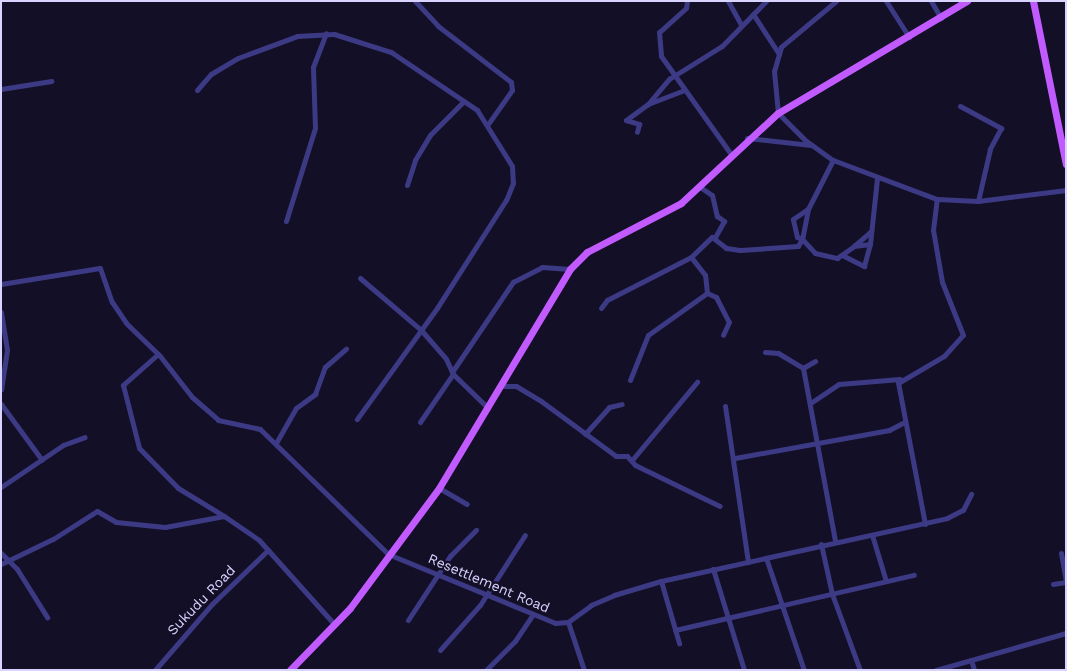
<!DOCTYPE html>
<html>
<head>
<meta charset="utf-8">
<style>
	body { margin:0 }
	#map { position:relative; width:1067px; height:671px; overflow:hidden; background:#130f26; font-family:"Work Sans",sans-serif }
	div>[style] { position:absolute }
	.minor>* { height:5px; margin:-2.5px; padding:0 2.5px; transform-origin:2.5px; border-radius:2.5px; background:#3d3a85 }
	.major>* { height:7px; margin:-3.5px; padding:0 3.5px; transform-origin:3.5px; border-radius:3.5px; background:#c25bff }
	span { translate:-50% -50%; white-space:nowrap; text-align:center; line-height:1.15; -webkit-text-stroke:5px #130f26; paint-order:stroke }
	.street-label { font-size:14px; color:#d9d4ff }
	.frame { position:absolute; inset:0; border:2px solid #d9d4ff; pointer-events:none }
</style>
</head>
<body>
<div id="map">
	<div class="minor">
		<i style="left:415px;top:1px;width:34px;rotate:47deg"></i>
		<i style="left:438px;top:26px;width:92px;rotate:37.5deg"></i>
		<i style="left:511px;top:82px;width:8px;rotate:83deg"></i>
		<i style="left:512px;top:90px;width:42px;rotate:125.2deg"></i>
		<i style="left:687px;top:1px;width:7px;rotate:98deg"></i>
		<i style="left:686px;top:8px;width:36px;rotate:138deg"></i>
		<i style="left:659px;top:32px;width:24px;rotate:85deg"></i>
		<i style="left:661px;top:56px;width:120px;rotate:54.5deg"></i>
		<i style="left:728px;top:1px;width:26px;rotate:61deg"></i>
		<i style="left:836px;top:1px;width:72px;rotate:140.1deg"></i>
		<i style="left:781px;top:47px;width:25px;rotate:106deg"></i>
		<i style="left:774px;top:71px;width:42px;rotate:84.6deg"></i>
		<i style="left:778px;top:113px;width:38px;rotate:45deg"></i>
		<i style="left:805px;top:140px;width:34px;rotate:36deg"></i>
		<i style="left:833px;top:160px;width:111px;rotate:20.6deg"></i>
		<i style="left:937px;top:199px;width:41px;rotate:2.8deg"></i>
		<i style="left:978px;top:201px;width:89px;rotate:-7.1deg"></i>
		<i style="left:886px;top:1px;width:43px;rotate:57.4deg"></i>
		<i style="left:931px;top:1px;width:20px;rotate:60deg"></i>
		<i style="left:753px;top:14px;width:48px;rotate:57deg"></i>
		<i style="left:1px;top:89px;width:51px;rotate:-9.1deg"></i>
		<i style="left:197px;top:90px;width:21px;rotate:-49deg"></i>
		<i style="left:211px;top:74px;width:31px;rotate:-31deg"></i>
		<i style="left:238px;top:58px;width:63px;rotate:-20.4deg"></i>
		<i style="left:297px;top:36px;width:37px;rotate:-3deg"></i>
		<i style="left:334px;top:34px;width:60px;rotate:17.5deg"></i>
		<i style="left:391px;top:52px;width:104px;rotate:34deg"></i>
		<i style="left:477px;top:110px;width:66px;rotate:58deg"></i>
		<i style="left:512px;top:166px;width:17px;rotate:87deg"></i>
		<i style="left:513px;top:183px;width:18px;rotate:112deg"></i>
		<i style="left:506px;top:200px;width:128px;rotate:122.6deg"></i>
		<i style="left:437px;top:308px;width:137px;rotate:125.8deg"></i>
		<i style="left:648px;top:104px;width:33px;rotate:-50deg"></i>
		<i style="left:669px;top:79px;width:62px;rotate:-31.9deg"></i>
		<i style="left:722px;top:46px;width:63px;rotate:-45.6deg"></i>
		<i style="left:960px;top:106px;width:47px;rotate:28.2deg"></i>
		<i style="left:1001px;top:128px;width:24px;rotate:118deg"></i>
		<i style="left:990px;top:149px;width:53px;rotate:103deg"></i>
		<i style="left:626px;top:120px;width:27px;rotate:-36deg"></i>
		<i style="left:648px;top:104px;width:39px;rotate:-21deg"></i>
		<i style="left:626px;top:120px;width:14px;rotate:17deg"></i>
		<i style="left:639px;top:124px;width:8px;rotate:104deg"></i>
		<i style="left:747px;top:138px;width:64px;rotate:6.2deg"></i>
		<i style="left:407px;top:185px;width:26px;rotate:-72deg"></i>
		<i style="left:415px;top:160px;width:29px;rotate:-59deg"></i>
		<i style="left:430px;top:135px;width:48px;rotate:-45deg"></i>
		<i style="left:700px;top:187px;width:14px;rotate:34deg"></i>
		<i style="left:712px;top:195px;width:22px;rotate:77deg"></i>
		<i style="left:717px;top:216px;width:9px;rotate:36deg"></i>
		<i style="left:724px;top:221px;width:18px;rotate:119deg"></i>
		<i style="left:808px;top:209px;width:31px;rotate:101deg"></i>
		<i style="left:802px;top:239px;width:19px;rotate:47deg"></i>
		<i style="left:815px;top:253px;width:23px;rotate:13deg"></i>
		<i style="left:837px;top:258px;width:21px;rotate:-35deg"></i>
		<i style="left:854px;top:246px;width:16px;rotate:-7deg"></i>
		<i style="left:870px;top:244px;width:66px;rotate:-83.9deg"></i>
		<i style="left:286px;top:221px;width:97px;rotate:-72.7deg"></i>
		<i style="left:315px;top:128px;width:61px;rotate:-91.9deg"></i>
		<i style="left:313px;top:67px;width:36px;rotate:-69deg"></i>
		<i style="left:854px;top:246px;width:23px;rotate:-41deg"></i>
		<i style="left:842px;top:255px;width:25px;rotate:27deg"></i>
		<i style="left:864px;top:266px;width:23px;rotate:-75deg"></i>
		<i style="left:360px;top:278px;width:80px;rotate:40.4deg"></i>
		<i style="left:421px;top:330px;width:38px;rotate:49deg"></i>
		<i style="left:446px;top:359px;width:17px;rotate:65deg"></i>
		<i style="left:453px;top:374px;width:49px;rotate:44.2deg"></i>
		<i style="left:1px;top:284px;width:100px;rotate:-9.2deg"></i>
		<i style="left:100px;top:268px;width:36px;rotate:71deg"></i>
		<i style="left:112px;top:302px;width:25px;rotate:56deg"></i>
		<i style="left:126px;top:323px;width:47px;rotate:44.1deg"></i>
		<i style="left:160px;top:356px;width:52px;rotate:52deg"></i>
		<i style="left:192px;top:397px;width:35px;rotate:41deg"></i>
		<i style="left:218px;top:420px;width:43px;rotate:12.1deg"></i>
		<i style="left:260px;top:429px;width:179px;rotate:44.3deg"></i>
		<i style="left:388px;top:554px;width:181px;rotate:22.4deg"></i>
		<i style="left:555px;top:623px;width:13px;rotate:-4deg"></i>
		<i style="left:568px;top:622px;width:29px;rotate:-36deg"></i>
		<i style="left:591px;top:605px;width:25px;rotate:-23deg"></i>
		<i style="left:614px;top:595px;width:49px;rotate:-16.6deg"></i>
		<i style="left:661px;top:581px;width:293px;rotate:-12.4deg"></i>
		<i style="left:947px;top:518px;width:18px;rotate:-27deg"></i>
		<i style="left:963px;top:510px;width:18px;rotate:-63deg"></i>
		<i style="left:707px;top:293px;width:10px;rotate:24deg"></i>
		<i style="left:716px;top:297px;width:28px;rotate:63deg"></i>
		<i style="left:729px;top:322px;width:14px;rotate:115deg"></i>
		<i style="left:601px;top:308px;width:10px;rotate:-53deg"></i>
		<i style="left:607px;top:300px;width:94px;rotate:-27.1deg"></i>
		<i style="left:691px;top:257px;width:29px;rotate:-44deg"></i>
		<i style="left:712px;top:237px;width:18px;rotate:38deg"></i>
		<i style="left:726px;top:248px;width:14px;rotate:8deg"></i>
		<i style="left:740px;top:250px;width:58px;rotate:-3.9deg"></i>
		<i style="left:798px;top:246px;width:8px;rotate:-60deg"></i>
		<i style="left:802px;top:239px;width:5px;rotate:-158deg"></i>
		<i style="left:797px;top:237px;width:18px;rotate:-103deg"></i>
		<i style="left:793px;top:219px;width:18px;rotate:-34deg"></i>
		<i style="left:808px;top:209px;width:55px;rotate:-63deg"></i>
		<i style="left:1px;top:312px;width:38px;rotate:81deg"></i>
		<i style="left:7px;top:350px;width:40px;rotate:98.5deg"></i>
		<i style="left:765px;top:352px;width:13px;rotate:4deg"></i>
		<i style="left:778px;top:353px;width:29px;rotate:31deg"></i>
		<i style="left:803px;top:368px;width:176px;rotate:79.5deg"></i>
		<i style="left:158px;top:354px;width:47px;rotate:138.5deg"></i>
		<i style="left:123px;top:385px;width:65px;rotate:75.7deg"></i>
		<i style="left:139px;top:448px;width:56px;rotate:45.7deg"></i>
		<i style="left:178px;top:488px;width:54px;rotate:31.3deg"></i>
		<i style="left:803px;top:368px;width:14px;rotate:-30deg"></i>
		<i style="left:452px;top:372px;width:109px;rotate:-55.9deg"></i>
		<i style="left:513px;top:282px;width:33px;rotate:-27deg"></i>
		<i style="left:542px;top:267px;width:28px;rotate:4deg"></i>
		<i style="left:630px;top:380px;width:48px;rotate:-68.2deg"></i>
		<i style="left:648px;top:335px;width:72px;rotate:-35.4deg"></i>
		<i style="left:707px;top:293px;width:18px;rotate:-96deg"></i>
		<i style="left:705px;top:275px;width:23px;rotate:-128deg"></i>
		<i style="left:504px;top:386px;width:12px"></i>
		<i style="left:516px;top:386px;width:29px;rotate:31deg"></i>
		<i style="left:541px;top:401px;width:93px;rotate:36.3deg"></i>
		<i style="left:616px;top:456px;width:11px"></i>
		<i style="left:627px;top:456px;width:12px;rotate:48deg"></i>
		<i style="left:635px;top:465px;width:94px;rotate:25.8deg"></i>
		<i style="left:812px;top:402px;width:32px;rotate:-34deg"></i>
		<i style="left:839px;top:384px;width:61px;rotate:-4.7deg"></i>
		<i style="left:1px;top:404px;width:69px;rotate:53.8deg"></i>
		<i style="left:725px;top:406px;width:158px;rotate:81.6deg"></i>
		<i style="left:420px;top:422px;width:58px;rotate:-55.5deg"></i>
		<i style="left:585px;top:434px;width:36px;rotate:-48deg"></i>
		<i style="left:609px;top:407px;width:13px;rotate:-13deg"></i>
		<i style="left:276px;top:443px;width:40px;rotate:-60.3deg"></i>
		<i style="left:296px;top:408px;width:24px;rotate:-36deg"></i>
		<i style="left:315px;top:394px;width:29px;rotate:-70deg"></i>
		<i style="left:325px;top:367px;width:28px;rotate:-41deg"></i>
		<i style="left:735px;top:458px;width:157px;rotate:-10.3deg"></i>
		<i style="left:889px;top:430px;width:18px;rotate:-27deg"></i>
		<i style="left:632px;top:460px;width:102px;rotate:-50.2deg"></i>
		<i style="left:1px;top:487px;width:75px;rotate:-34.1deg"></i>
		<i style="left:63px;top:445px;width:23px;rotate:-20deg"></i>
		<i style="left:439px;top:488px;width:32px;rotate:30deg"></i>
		<i style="left:925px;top:524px;width:144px;rotate:-100.8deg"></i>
		<i style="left:898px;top:383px;width:53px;rotate:-30.4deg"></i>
		<i style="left:944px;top:356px;width:28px;rotate:-48deg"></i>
		<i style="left:963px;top:335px;width:57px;rotate:-111.6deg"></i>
		<i style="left:942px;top:282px;width:53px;rotate:-99.8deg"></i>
		<i style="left:933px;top:230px;width:31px;rotate:-83deg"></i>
		<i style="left:872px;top:535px;width:48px;rotate:73.1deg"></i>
		<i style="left:821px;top:544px;width:51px;rotate:77.6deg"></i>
		<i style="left:832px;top:594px;width:81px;rotate:69.8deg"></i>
		<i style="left:1px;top:553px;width:23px;rotate:45deg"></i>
		<i style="left:17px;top:569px;width:57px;rotate:58deg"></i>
		<i style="left:1061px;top:553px;width:27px;rotate:80deg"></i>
		<i style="left:766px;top:558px;width:118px;rotate:71.3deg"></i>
		<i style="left:1px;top:564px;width:58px;rotate:-25.7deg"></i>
		<i style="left:53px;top:539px;width:52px;rotate:-32.5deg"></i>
		<i style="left:97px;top:511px;width:22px;rotate:30deg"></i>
		<i style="left:116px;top:522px;width:49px;rotate:5.8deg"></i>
		<i style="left:165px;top:527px;width:60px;rotate:-10.6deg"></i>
		<i style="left:224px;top:516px;width:42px;rotate:34.4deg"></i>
		<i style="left:259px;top:540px;width:113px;rotate:48.2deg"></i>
		<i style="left:713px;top:569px;width:106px;rotate:72.9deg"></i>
		<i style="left:661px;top:581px;width:65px;rotate:73.8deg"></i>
		<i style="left:1053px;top:584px;width:13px;rotate:-9deg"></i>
		<i style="left:408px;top:620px;width:77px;rotate:-56.7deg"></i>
		<i style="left:450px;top:556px;width:37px;rotate:-45deg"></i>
		<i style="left:568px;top:622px;width:51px;rotate:71.6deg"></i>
		<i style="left:675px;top:630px;width:245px;rotate:-13deg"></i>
		<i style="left:440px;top:650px;width:60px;rotate:-48.4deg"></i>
		<i style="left:480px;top:605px;width:83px;rotate:-57.3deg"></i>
		<i style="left:971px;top:660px;width:10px;rotate:73deg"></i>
		<i style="left:155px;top:670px;width:87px;rotate:-49.2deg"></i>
		<i style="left:212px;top:604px;width:78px;rotate:-44deg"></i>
		<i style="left:486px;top:670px;width:41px;rotate:-45deg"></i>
		<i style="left:515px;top:641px;width:32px;rotate:-56deg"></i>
		<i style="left:936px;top:670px;width:135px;rotate:-15.9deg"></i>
	</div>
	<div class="major">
		<i style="left:1033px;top:1px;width:166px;rotate:78.6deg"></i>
		<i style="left:290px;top:670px;width:86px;rotate:-45.9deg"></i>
		<i style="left:350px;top:608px;width:149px;rotate:-53.4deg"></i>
		<i style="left:439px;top:488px;width:255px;rotate:-59.1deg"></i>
		<i style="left:570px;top:269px;width:24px;rotate:-45deg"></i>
		<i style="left:587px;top:252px;width:106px;rotate:-27.5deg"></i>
		<i style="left:681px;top:203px;width:132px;rotate:-42.9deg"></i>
		<i style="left:778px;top:113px;width:220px;rotate:-30.7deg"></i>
	</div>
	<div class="street-label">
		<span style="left:489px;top:583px;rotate:23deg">Resettlement Road</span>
		<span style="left:201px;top:600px;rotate:-46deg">Sukudu Road</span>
	</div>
	<div class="frame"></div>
</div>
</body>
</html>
